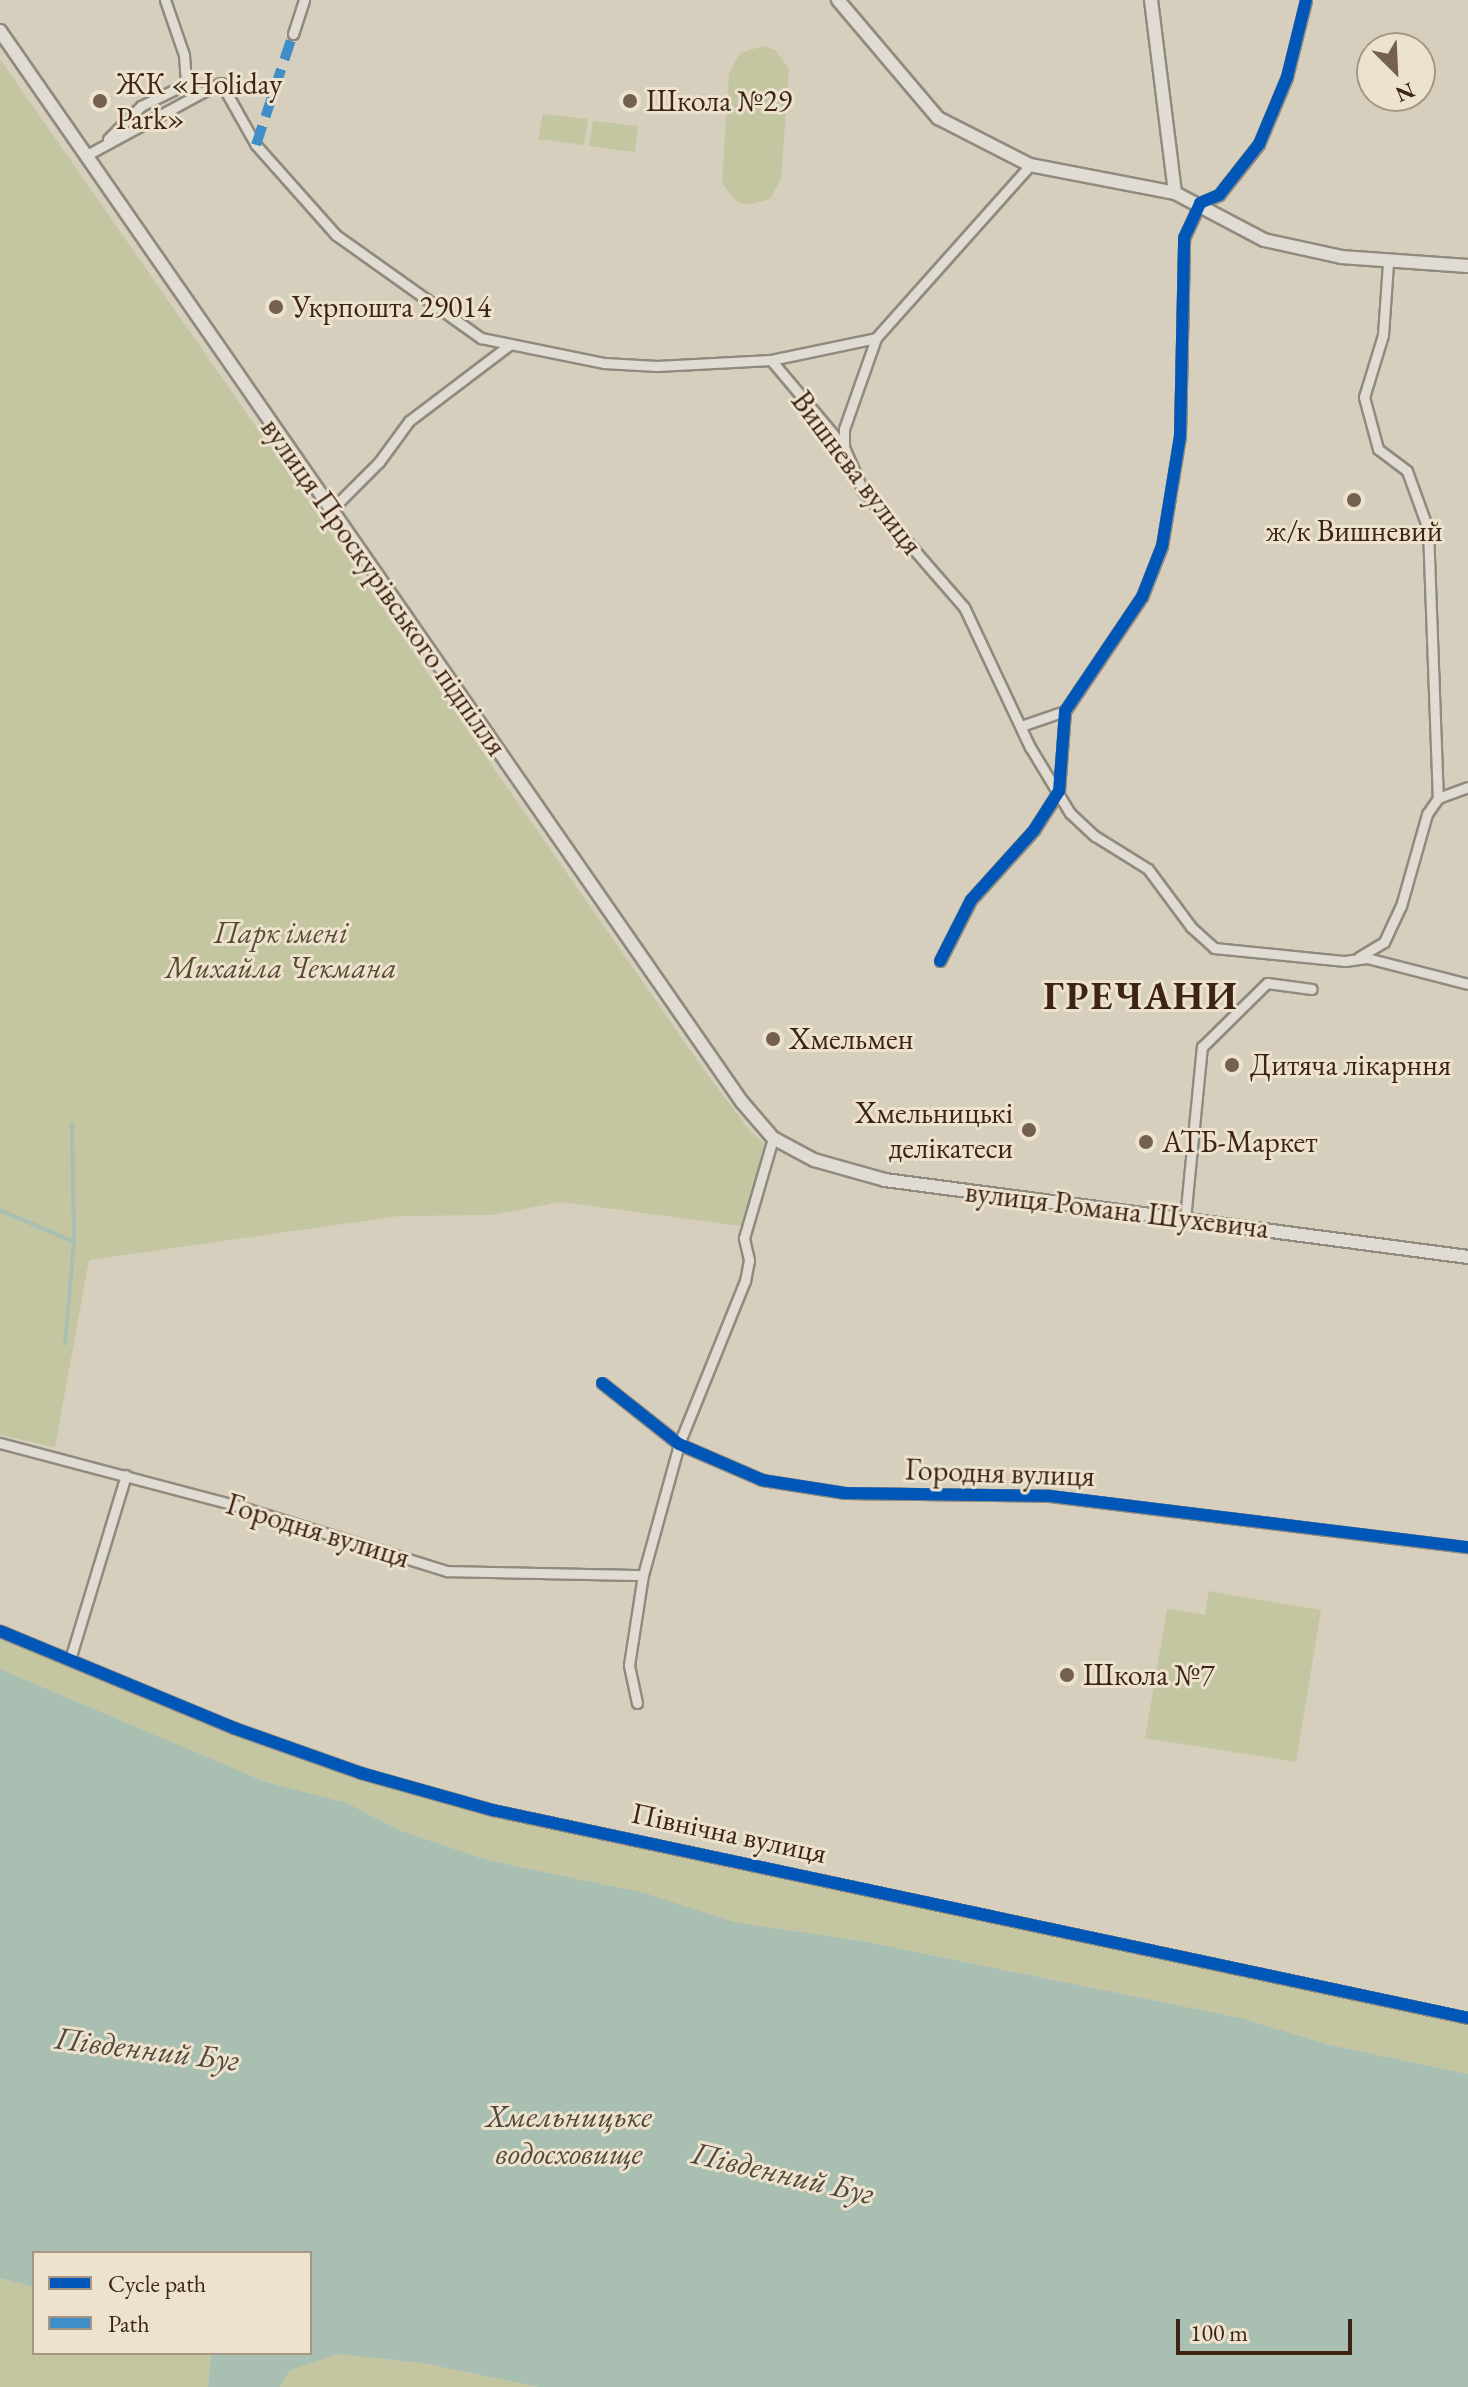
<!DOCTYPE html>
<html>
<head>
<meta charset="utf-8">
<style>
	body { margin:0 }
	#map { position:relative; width:1468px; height:2387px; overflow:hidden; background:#d7cfbd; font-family:"EB Garamond",serif }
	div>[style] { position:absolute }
	.green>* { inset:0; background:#c4c5a1 }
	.water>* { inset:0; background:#a9bfb1 }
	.stream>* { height:4px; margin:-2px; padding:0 2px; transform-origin:2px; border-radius:2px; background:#a9bfb1 }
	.roads { filter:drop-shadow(2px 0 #918a7e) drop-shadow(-2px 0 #918a7e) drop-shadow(0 2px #918a7e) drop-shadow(0 -2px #918a7e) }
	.street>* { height:9px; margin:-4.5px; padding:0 4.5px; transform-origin:4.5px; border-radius:4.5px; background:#e0dcd3 }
	.secondary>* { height:12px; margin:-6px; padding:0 6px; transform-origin:6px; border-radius:6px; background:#e0dcd3 }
	.quiet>* { height:10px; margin-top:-5px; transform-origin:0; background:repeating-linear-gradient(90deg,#3f8ec8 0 20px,transparent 0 30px) }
	.cycleway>* { height:12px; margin:-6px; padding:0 6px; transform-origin:6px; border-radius:6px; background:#0057b8 }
	.dots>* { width:22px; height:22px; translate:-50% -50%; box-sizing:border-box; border:4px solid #ece2cd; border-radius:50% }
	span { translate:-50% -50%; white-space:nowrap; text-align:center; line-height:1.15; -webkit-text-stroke:6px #ece2cd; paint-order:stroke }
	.poi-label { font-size:30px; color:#3d2415 }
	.left { translate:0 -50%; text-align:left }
	.right { translate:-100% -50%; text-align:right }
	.street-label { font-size:30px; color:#3d2415 }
	.park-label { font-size:30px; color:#5b4a32; font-style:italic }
	.water-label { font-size:32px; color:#53493b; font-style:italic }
	.district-label { font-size:38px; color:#3d2415; font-weight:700; letter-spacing:2px }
	.legend { position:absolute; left:32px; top:2251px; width:280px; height:104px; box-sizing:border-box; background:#ece2cd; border:2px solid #a69683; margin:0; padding:10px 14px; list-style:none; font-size:24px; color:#3d2415 }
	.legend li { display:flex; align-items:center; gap:16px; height:40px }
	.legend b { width:40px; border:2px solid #a69683 }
	.north { position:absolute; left:1356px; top:32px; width:80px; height:80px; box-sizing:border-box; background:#ece2cd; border:2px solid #a69683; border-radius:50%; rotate:156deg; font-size:22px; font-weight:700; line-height:32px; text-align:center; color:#3d2415 }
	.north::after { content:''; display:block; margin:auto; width:28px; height:36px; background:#736050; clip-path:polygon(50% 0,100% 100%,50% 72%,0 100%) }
	.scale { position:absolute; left:1176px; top:2319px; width:176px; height:36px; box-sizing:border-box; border:4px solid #3d2415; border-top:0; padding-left:10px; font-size:24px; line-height:28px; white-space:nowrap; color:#3d2415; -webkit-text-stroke:6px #ece2cd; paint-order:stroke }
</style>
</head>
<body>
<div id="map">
	<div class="green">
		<i style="clip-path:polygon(763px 46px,775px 50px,789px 68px,781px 179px,770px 199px,747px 205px,735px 201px,722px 183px,729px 73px,740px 53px)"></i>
		<i style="clip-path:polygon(0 59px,704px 1070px,751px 1132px,770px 1148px,748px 1227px,561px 1202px,492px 1215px,399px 1216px,89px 1260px,55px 1447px,0 1435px)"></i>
		<i style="clip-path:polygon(543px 114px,588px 119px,584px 145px,538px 139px)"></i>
		<i style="clip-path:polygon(593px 121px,638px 126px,635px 152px,589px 146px)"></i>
		<i style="clip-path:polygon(1209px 1591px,1321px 1610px,1296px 1762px,1145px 1738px,1167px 1609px,1205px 1615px)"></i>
		<i style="clip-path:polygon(0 1638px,232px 1733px,360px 1779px,491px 1816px,1468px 2024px,1468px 2074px,1330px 2045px,1241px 2018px,862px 1941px,734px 1922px,645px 1893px,487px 1860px,401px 1831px,347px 1803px,266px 1782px,0 1669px)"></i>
		<i style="clip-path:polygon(0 2278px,34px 2287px,34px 2353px,211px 2353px,208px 2387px,0 2387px)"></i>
		<i style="clip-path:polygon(338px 2354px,421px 2363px,539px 2387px,280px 2387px,290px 2370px)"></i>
	</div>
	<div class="water">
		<i style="clip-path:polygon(0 1669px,266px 1782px,347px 1803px,401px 1831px,487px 1860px,645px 1893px,734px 1922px,862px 1941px,1241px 2018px,1330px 2045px,1468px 2074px,1468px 2387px,539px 2387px,421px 2363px,338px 2354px,290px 2370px,280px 2387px,208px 2387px,211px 2353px,310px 2353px,310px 2253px,34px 2253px,34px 2287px,0 2278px)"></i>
	</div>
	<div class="stream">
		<i style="left:72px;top:1124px;width:118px;rotate:89deg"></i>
		<i style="left:0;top:1210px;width:81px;rotate:23.4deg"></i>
		<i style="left:74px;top:1242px;width:102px;rotate:95deg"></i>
	</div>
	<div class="roads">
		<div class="street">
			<i style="left:165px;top:0;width:58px;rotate:70.9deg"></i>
			<i style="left:184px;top:55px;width:29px;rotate:86deg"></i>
			<i style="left:186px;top:84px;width:17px;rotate:31deg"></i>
			<i style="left:201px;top:93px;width:22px;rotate:-27deg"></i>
			<i style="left:221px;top:83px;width:71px;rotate:60.6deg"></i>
			<i style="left:256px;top:145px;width:120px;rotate:48.4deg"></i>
			<i style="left:336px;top:235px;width:178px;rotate:35.4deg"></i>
			<i style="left:481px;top:338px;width:126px;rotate:11.5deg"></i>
			<i style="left:604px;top:363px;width:53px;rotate:3.2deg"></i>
			<i style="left:657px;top:366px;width:114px;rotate:-3deg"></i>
			<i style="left:771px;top:360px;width:107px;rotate:-11.8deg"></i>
			<i style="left:293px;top:34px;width:36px;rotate:-72deg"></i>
			<i style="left:108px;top:139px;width:47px;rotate:-45deg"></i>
			<i style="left:141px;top:106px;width:50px;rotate:-26.1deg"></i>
			<i style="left:85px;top:156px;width:132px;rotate:-28.5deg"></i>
			<i style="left:1388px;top:263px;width:72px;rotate:94deg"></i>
			<i style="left:1383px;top:335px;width:65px;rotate:107deg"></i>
			<i style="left:1364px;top:397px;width:54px;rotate:74.9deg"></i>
			<i style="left:1378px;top:449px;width:36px;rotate:37deg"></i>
			<i style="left:1407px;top:471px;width:62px;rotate:70.1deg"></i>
			<i style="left:1428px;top:529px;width:269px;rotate:87.9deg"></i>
			<i style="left:771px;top:360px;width:114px;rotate:50deg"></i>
			<i style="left:844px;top:447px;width:48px;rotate:66.6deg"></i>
			<i style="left:863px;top:491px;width:154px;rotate:49deg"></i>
			<i style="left:964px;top:607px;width:155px;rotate:64.8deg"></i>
			<i style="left:1030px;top:747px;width:77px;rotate:58.8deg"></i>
			<i style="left:1070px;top:813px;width:34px;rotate:43deg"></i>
			<i style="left:1095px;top:836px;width:62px;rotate:31.9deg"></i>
			<i style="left:1148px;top:869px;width:72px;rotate:53.4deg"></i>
			<i style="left:1191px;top:927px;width:31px;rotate:42deg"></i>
			<i style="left:1214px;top:948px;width:132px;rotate:5.7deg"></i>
			<i style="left:1345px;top:961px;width:22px;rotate:-8deg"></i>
			<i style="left:1367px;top:958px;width:104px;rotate:14.4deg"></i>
			<i style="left:844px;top:445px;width:16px;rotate:-90deg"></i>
			<i style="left:844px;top:429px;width:96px;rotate:-70.6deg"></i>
			<i style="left:876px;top:338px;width:232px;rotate:-48.3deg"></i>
			<i style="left:331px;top:510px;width:68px;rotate:-45deg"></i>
			<i style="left:379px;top:462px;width:51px;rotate:-53.8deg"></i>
			<i style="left:409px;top:421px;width:126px;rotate:-37.2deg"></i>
			<i style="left:1024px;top:725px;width:43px;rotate:-18.9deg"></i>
			<i style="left:1359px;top:957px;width:29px;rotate:-31deg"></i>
			<i style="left:1384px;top:942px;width:40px;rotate:-65deg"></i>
			<i style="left:1401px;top:906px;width:96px;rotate:-74.2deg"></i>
			<i style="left:1427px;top:814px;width:19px;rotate:-55deg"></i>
			<i style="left:1438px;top:798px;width:32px;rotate:-20deg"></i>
			<i style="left:940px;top:961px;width:68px;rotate:-63.1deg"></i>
			<i style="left:971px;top:900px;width:94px;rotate:-48deg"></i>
			<i style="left:1034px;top:830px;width:46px;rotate:-57.3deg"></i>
			<i style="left:1059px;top:791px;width:80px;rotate:-85.7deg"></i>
			<i style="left:1065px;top:711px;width:138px;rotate:-56deg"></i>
			<i style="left:1142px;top:597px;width:55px;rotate:-68.6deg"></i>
			<i style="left:1162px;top:546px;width:111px;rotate:-80.7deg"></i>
			<i style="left:1180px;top:436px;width:198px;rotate:-88.8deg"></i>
			<i style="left:1184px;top:238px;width:38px;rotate:-65deg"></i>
			<i style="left:1200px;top:203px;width:21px;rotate:-23deg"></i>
			<i style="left:1219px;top:195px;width:65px;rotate:-51.9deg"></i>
			<i style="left:1259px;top:144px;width:73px;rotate:-67.3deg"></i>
			<i style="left:1287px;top:77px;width:79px;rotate:-76.1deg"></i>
			<i style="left:1185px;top:1219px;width:173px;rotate:-84.4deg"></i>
			<i style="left:1202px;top:1047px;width:91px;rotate:-44.6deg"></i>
			<i style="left:1267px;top:983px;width:45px;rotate:7.6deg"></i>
			<i style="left:602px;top:1383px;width:98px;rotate:38.4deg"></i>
			<i style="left:679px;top:1444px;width:90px;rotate:23.4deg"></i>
			<i style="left:762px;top:1480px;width:84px;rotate:8.9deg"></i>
			<i style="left:845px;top:1493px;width:205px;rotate:0.8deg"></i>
			<i style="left:1050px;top:1496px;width:421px;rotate:7deg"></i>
			<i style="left:0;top:1443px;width:246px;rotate:14.8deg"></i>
			<i style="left:238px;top:1506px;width:219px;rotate:17.3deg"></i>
			<i style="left:447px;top:1571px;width:196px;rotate:1.2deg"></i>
			<i style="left:0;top:1631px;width:253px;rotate:22.5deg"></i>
			<i style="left:234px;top:1728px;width:135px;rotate:19.5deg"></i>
			<i style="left:361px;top:1773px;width:137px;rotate:15.7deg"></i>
			<i style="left:493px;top:1810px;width:997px;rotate:12.04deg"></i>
			<i style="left:71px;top:1656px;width:189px;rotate:-73.1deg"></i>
			<i style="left:637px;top:1703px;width:39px;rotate:-102deg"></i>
			<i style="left:629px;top:1665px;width:91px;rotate:-81.2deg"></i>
			<i style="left:643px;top:1575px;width:136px;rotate:-74.6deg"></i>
			<i style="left:679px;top:1444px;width:176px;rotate:-68deg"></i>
			<i style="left:745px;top:1281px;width:21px;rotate:-79deg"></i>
			<i style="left:749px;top:1260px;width:23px;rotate:-103deg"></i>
			<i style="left:744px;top:1238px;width:104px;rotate:-73.8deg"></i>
		</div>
		<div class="secondary">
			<i style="left:838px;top:0;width:155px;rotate:49.7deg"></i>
			<i style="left:938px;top:118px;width:103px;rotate:27.1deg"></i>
			<i style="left:1030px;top:165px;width:148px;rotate:10.9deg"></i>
			<i style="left:1175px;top:193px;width:101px;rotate:27.8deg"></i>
			<i style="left:1264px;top:240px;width:79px;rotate:12.4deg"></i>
			<i style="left:1341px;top:257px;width:127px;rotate:4.1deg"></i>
			<i style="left:1151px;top:0;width:194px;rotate:82.9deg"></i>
			<i style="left:0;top:31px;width:1303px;rotate:55.29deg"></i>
			<i style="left:742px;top:1102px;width:48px;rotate:49.3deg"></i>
			<i style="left:773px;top:1138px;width:47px;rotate:28.2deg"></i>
			<i style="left:814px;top:1160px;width:74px;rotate:15.7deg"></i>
			<i style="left:885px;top:1180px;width:588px;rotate:7.52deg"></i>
		</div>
	</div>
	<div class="quiet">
		<i style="left:256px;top:145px;width:117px;rotate:-71.6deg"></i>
	</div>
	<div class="cycleway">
		<i style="left:940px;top:961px;width:68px;rotate:-63.1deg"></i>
		<i style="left:971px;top:900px;width:94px;rotate:-48deg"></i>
		<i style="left:1034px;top:830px;width:46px;rotate:-57.3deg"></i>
		<i style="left:1059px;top:791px;width:80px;rotate:-85.7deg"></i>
		<i style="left:1065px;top:711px;width:138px;rotate:-56deg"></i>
		<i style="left:1142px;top:597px;width:55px;rotate:-68.6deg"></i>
		<i style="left:1162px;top:546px;width:111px;rotate:-80.7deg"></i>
		<i style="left:1180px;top:436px;width:198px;rotate:-88.8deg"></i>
		<i style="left:1184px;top:238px;width:38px;rotate:-65deg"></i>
		<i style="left:1200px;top:203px;width:21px;rotate:-23deg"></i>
		<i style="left:1219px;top:195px;width:65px;rotate:-51.9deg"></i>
		<i style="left:1259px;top:144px;width:73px;rotate:-67.3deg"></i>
		<i style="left:1287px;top:77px;width:79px;rotate:-76.1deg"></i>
		<i style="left:602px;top:1383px;width:98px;rotate:38.4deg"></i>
		<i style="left:679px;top:1444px;width:90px;rotate:23.4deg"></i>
		<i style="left:762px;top:1480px;width:84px;rotate:8.9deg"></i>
		<i style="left:845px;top:1493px;width:205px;rotate:0.8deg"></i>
		<i style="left:1050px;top:1496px;width:421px;rotate:7deg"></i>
		<i style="left:0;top:1631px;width:253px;rotate:22.5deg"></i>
		<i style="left:234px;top:1728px;width:135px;rotate:19.5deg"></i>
		<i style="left:361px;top:1773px;width:137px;rotate:15.7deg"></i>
		<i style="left:493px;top:1810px;width:997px;rotate:12.04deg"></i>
	</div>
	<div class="dots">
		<i style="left:100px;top:101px;background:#736050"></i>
		<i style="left:630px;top:101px;background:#736050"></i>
		<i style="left:276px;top:307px;background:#736050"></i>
		<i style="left:1354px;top:500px;background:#736050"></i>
		<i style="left:773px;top:1039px;background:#736050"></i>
		<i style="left:1232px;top:1065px;background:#736050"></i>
		<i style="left:1029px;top:1130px;background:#736050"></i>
		<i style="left:1146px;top:1142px;background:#736050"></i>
		<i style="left:1067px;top:1675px;background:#736050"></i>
	</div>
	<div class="poi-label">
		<span class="left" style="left:116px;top:101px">ЖК «Holiday<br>Park»</span>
		<span class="left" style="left:646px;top:101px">Школа №29</span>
		<span class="left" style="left:292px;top:307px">Укрпошта 29014</span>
		<span style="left:1354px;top:531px">ж/к Вишневий</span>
		<span class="left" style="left:789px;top:1039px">Хмельмен</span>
		<span class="left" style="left:1250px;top:1065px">Дитяча лікарння</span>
		<span class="right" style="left:1013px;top:1130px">Хмельницькі<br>делікатеси</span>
		<span class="left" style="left:1162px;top:1142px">АТБ-Маркет</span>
		<span class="left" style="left:1083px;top:1675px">Школа №7</span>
	</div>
	<div class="street-label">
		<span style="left:857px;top:473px;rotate:53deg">Вишнева вулиця</span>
		<span style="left:384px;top:587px;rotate:55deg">вулиця Проскурівського підпілля</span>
		<span style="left:1117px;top:1210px;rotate:7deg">вулиця Романа Шухевича</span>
		<span style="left:1000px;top:1473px;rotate:2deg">Городня вулиця</span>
		<span style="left:318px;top:1531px;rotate:17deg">Городня вулиця</span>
		<span style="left:729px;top:1833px;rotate:12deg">Північна вулиця</span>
	</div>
	<div class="park-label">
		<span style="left:281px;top:950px">Парк імені<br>Михайла Чекмана</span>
	</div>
	<div class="water-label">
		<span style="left:147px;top:2049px;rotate:7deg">Південний Буг</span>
		<span style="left:569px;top:2135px">Хмельницьке<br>водосховище</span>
		<span style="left:783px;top:2173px;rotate:13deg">Південний Буг</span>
	</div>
	<div class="district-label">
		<span style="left:1141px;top:996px">ГРЕЧАНИ</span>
	</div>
	<ul class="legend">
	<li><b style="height:10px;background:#0057b8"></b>Cycle path</li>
	<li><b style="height:10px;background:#3f8ec8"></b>Path</li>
	</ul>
	<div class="north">N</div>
	<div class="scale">100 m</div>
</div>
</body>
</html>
